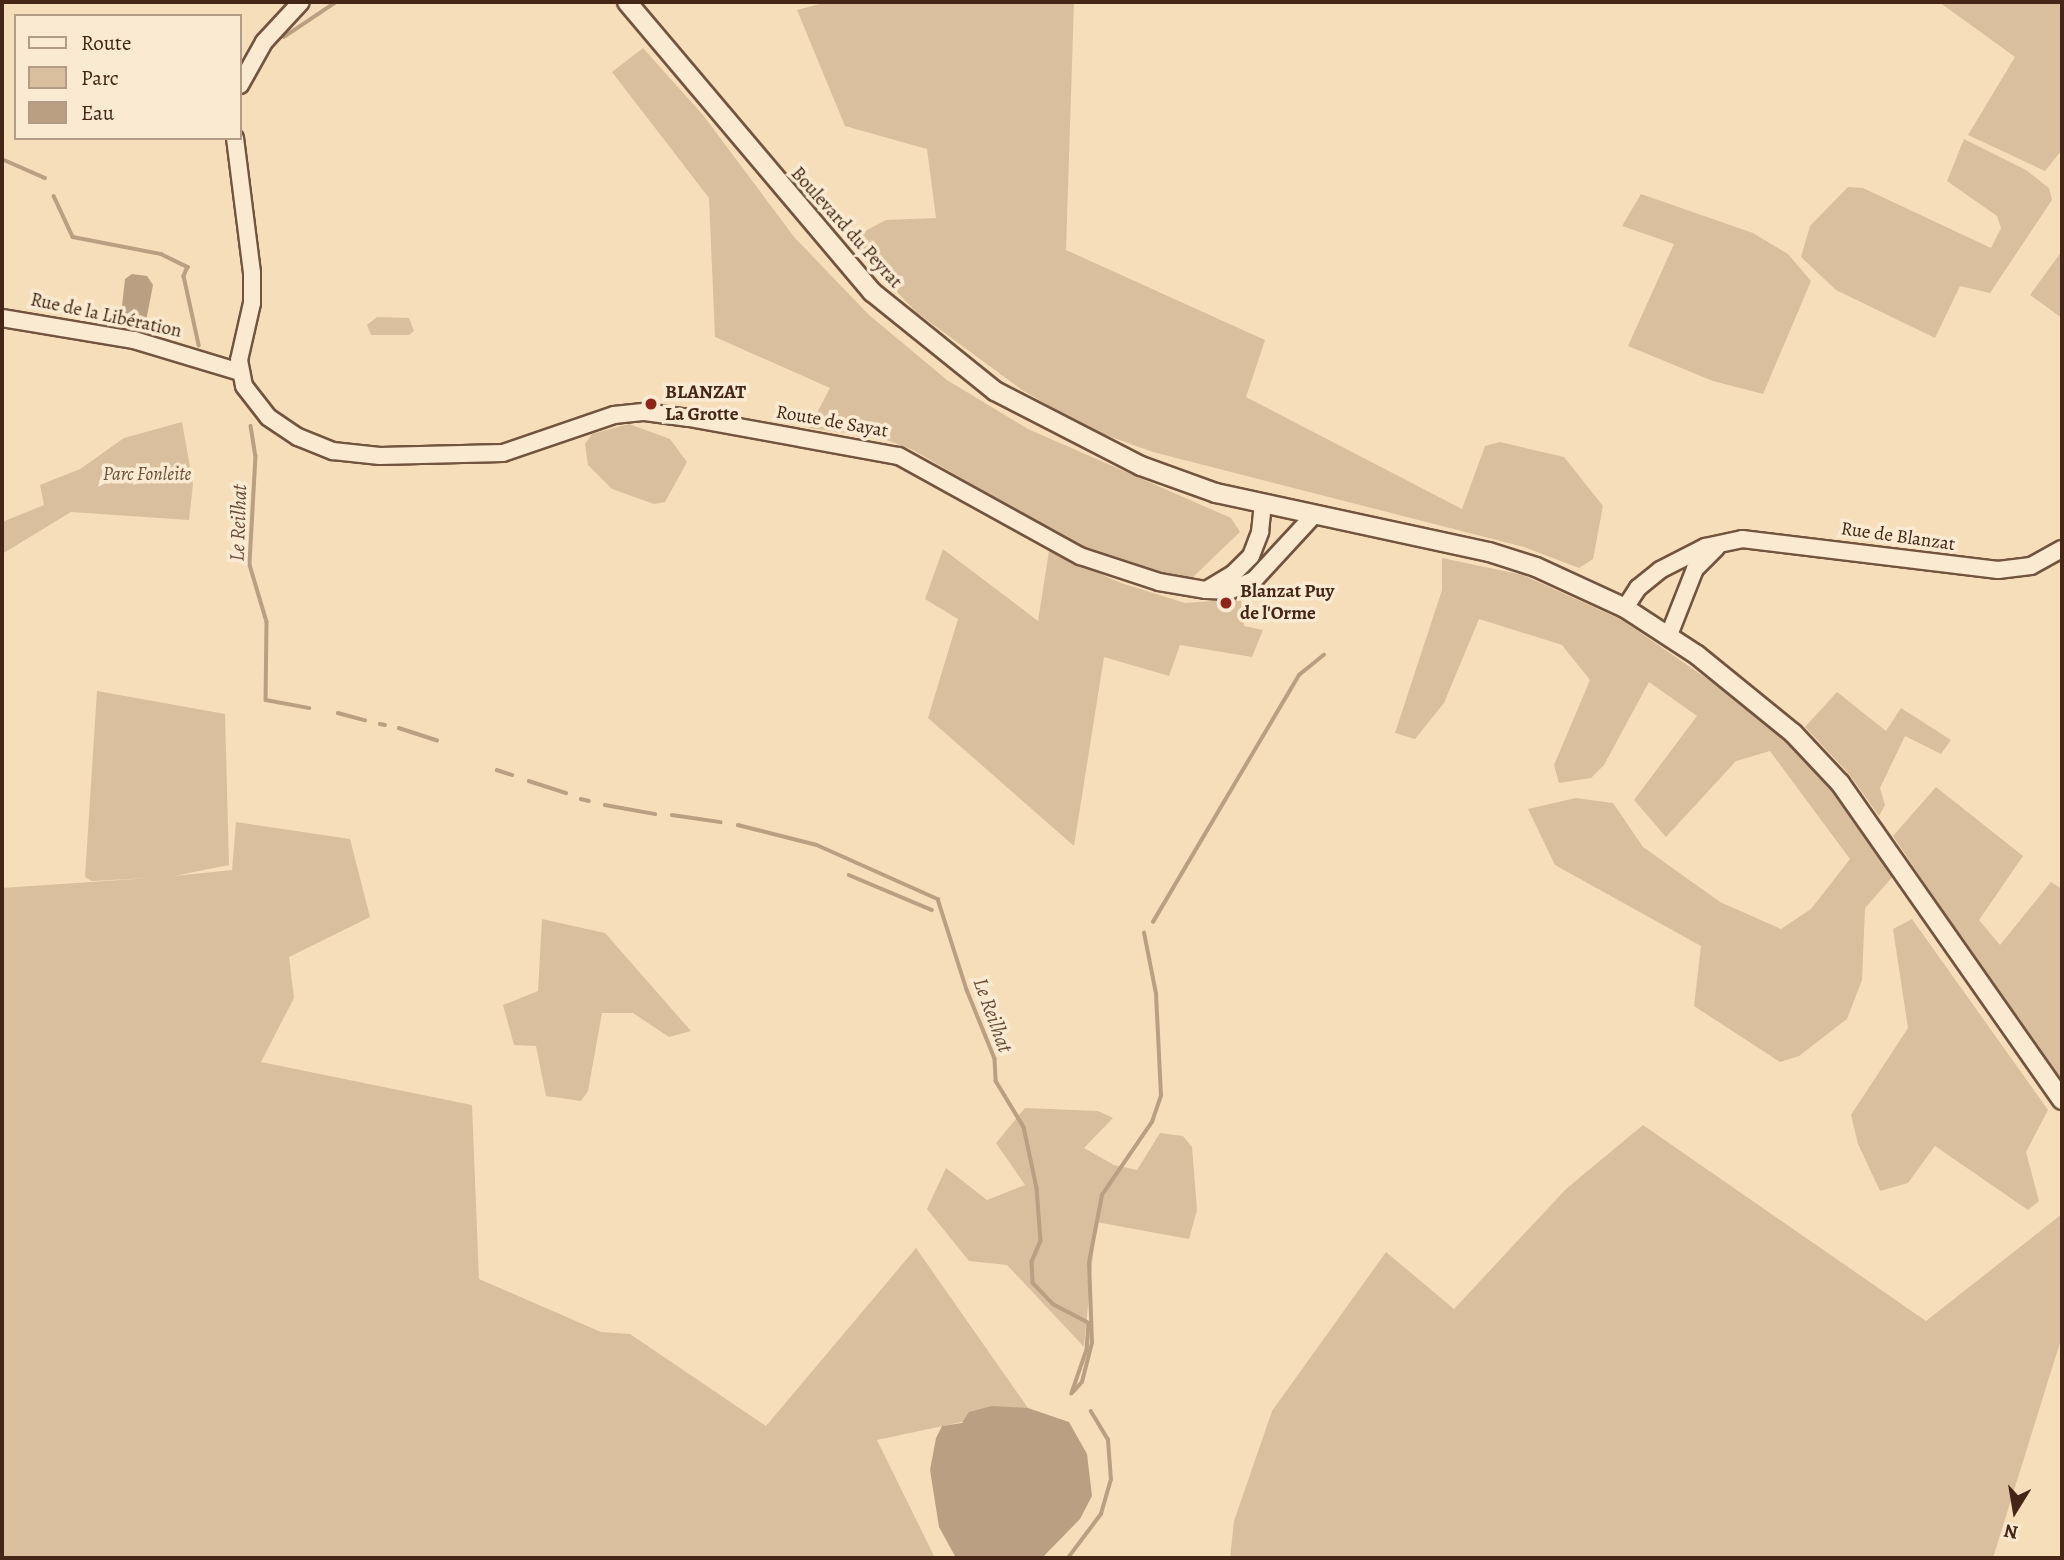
<!DOCTYPE html>
<html>
<head>
<meta charset="utf-8">
<style>
	body { margin:0 }
	#map { position:relative; width:2064px; height:1560px; overflow:hidden; background:#f7deba; font-family:Alegreya,serif }
	div>[style] { position:absolute }
	.green>* { inset:0; background:#d9bf9e }
	.water>* { inset:0; background:#ba9f82 }
	.stream>* { height:3.5px; margin:-1.75px; padding:0 1.75px; transform-origin:1.75px; border-radius:1.75px; background:#ba9f82 }
	.roads { filter:drop-shadow(2px 0 #72543f) drop-shadow(-2px 0 #72543f) drop-shadow(0 2px #72543f) drop-shadow(0 -2px #72543f) }
	.tertiary>* { height:16px; margin:-8px; padding:0 8px; transform-origin:8px; border-radius:8px; background:#faead2 }
	.secondary>* { height:18px; margin:-9px; padding:0 9px; transform-origin:9px; border-radius:9px; background:#faead2 }
	.dots>* { width:19px; height:19px; translate:-50% -50%; box-sizing:border-box; border:4px solid #faead2; border-radius:50% }
	span { translate:-50% -50%; white-space:nowrap; text-align:center; line-height:1.15; -webkit-text-stroke:7px #faead2; paint-order:stroke }
	.street-label { font-size:19px; color:#452616 }
	.poi-label { font-size:19px; color:#452616; font-weight:700 }
	.left { translate:0 -50%; text-align:left }
	.park-label { font-size:19px; color:#6a4c38; font-style:italic }
	.water-label { font-size:21px; color:#684a36; font-style:italic }
	.frame { position:absolute; inset:0; border:4px solid #452616; pointer-events:none }
	.legend { position:absolute; left:14px; top:14px; width:228px; height:126px; box-sizing:border-box; background:#faead2; border:2px solid #b29c87; margin:0; padding:9px 12px; list-style:none; font-size:21px; color:#452616 }
	.legend li { display:flex; align-items:center; gap:14px; height:35px }
	.legend b { width:35px; border:2px solid #b29c87 }
	.north { position:absolute; left:1980px; top:1476px; width:70px; height:70px; -webkit-text-stroke:5px #faead2; paint-order:stroke; rotate:191deg; font-size:19px; font-weight:700; line-height:28px; text-align:center; color:#452616 }
	.north::after { content:''; display:block; margin:auto; width:24px; height:32px; background:#452616; clip-path:polygon(50% 0,100% 100%,50% 72%,0 100%) }
</style>
</head>
<body>
<div id="map">
	<div class="green">
		<i style="clip-path:polygon(827px 2px,1074px 2px,1066px 250px,1265px 340px,1246px 397px,1462px 509px,1485px 446px,1500px 442px,1564px 457px,1603px 506px,1593px 559px,1579px 568px,1524px 547px,1153px 452px,1089px 429px,1022px 390px,916px 312px,848px 240px,886px 220px,936px 218px,927px 149px,845px 126px,797px 10px)"></i>
		<i style="clip-path:polygon(1939px 2px,2062px 2px,2062px 150px,2045px 171px,1968px 135px,2015px 57px)"></i>
		<i style="clip-path:polygon(643px 48px,703px 115px,795px 238px,869px 315px,947px 380px,1028px 429px,1231px 518px,1240px 532px,1192px 578px,1155px 573px,1085px 550px,913px 450px,879px 437px,809px 428px,830px 388px,715px 337px,709px 198px,612px 72px)"></i>
		<i style="clip-path:polygon(1964px 139px,2026px 170px,2049px 188px,2052px 200px,1990px 293px,1960px 286px,1935px 338px,1836px 290px,1801px 257px,1810px 226px,1848px 187px,1863px 188px,1991px 248px,2001px 228px,1997px 216px,1947px 181px)"></i>
		<i style="clip-path:polygon(1641px 194px,1753px 233px,1788px 254px,1811px 281px,1763px 394px,1713px 381px,1628px 346px,1674px 244px,1622px 226px)"></i>
		<i style="clip-path:polygon(2062px 251px,2062px 318px,2030px 295px)"></i>
		<i style="clip-path:polygon(377px 317px,409px 318px,414px 331px,409px 335px,371px 335px,367px 325px)"></i>
		<i style="clip-path:polygon(182px 422px,193px 484px,189px 520px,71px 512px,2px 554px,2px 522px,44px 505px,40px 485px,80px 469px,124px 438px)"></i>
		<i style="clip-path:polygon(629px 424px,670px 439px,687px 462px,665px 502px,654px 504px,612px 489px,588px 465px,585px 444px,592px 434px)"></i>
		<i style="clip-path:polygon(943px 549px,1038px 621px,1049px 551px,1121px 583px,1185px 603px,1241px 599px,1244px 626px,1263px 630px,1252px 657px,1180px 645px,1169px 676px,1104px 657px,1074px 846px,928px 718px,958px 619px,925px 599px)"></i>
		<i style="clip-path:polygon(1442px 558px,1523px 575px,1622px 620px,1764px 718px,1807px 756px,1896px 873px,1865px 908px,1862px 980px,1847px 1019px,1799px 1056px,1780px 1062px,1694px 1006px,1701px 946px,1555px 865px,1528px 809px,1576px 798px,1613px 803px,1643px 847px,1720px 902px,1781px 929px,1811px 909px,1850px 859px,1770px 751px,1736px 761px,1666px 837px,1634px 800px,1697px 716px,1649px 682px,1604px 765px,1591px 778px,1559px 783px,1554px 765px,1590px 680px,1562px 645px,1479px 619px,1444px 703px,1415px 739px,1395px 733px,1442px 590px)"></i>
		<i style="clip-path:polygon(97px 691px,225px 714px,229px 865px,174px 876px,232px 870px,236px 822px,350px 839px,370px 917px,289px 957px,294px 998px,261px 1062px,472px 1105px,479px 1279px,601px 1332px,630px 1334px,766px 1426px,916px 1248px,1028px 1408px,877px 1440px,935px 1558px,2px 1558px,2px 888px,150px 878px,92px 881px,85px 877px)"></i>
		<i style="clip-path:polygon(1837px 692px,1886px 731px,1901px 708px,1951px 740px,1941px 754px,1905px 736px,1880px 788px,1885px 805px,1879px 816px,1849px 774px,1805px 727px)"></i>
		<i style="clip-path:polygon(1936px 787px,2023px 856px,1979px 920px,2000px 945px,2051px 882px,2062px 889px,2062px 1081px,2024px 1032px,1893px 836px)"></i>
		<i style="clip-path:polygon(542px 919px,605px 933px,691px 1031px,669px 1037px,633px 1013px,602px 1013px,588px 1091px,581px 1101px,546px 1096px,536px 1046px,514px 1045px,503px 1005px,538px 991px)"></i>
		<i style="clip-path:polygon(1912px 919px,2048px 1110px,2026px 1152px,2039px 1201px,2028px 1210px,1935px 1146px,1908px 1183px,1880px 1191px,1858px 1144px,1851px 1115px,1908px 1028px,1893px 929px)"></i>
		<i style="clip-path:polygon(1025px 1108px,1098px 1111px,1113px 1118px,1084px 1148px,1114px 1165px,1137px 1170px,1160px 1133px,1183px 1136px,1192px 1147px,1197px 1210px,1189px 1239px,1096px 1222px,1084px 1347px,1007px 1265px,969px 1261px,927px 1209px,946px 1168px,987px 1200px,1025px 1185px,996px 1143px)"></i>
		<i style="clip-path:polygon(1643px 1125px,1926px 1321px,2062px 1214px,2062px 1336px,1993px 1558px,1230px 1558px,1234px 1521px,1272px 1411px,1386px 1252px,1454px 1309px,1566px 1189px)"></i>
	</div>
	<div class="water">
		<i style="clip-path:polygon(132px 274px,147px 276px,153px 285px,146px 321px,138px 325px,126px 323px,121px 315px,125px 279px)"></i>
		<i style="clip-path:polygon(992px 1406px,1028px 1408px,1069px 1422px,1087px 1454px,1092px 1496px,1080px 1519px,1042px 1558px,956px 1558px,939px 1527px,930px 1470px,936px 1438px,942px 1426px,962px 1423px,969px 1412px)"></i>
	</div>
	<div class="stream">
		<i style="left:284px;top:37px;width:63px;rotate:-33.9deg"></i>
		<i style="left:2px;top:159px;width:47px;rotate:23.8deg"></i>
		<i style="left:54px;top:196px;width:45px;rotate:65.1deg"></i>
		<i style="left:73px;top:237px;width:90px;rotate:10.9deg"></i>
		<i style="left:161px;top:254px;width:30px;rotate:26deg"></i>
		<i style="left:188px;top:267px;width:10px;rotate:114deg"></i>
		<i style="left:184px;top:276px;width:71px;rotate:77.7deg"></i>
		<i style="left:251px;top:426px;width:30px;rotate:81deg"></i>
		<i style="left:256px;top:456px;width:109px;rotate:93.2deg"></i>
		<i style="left:250px;top:565px;width:59px;rotate:73.4deg"></i>
		<i style="left:267px;top:622px;width:78px;rotate:90.7deg"></i>
		<i style="left:266px;top:700px;width:44px;rotate:10.5deg"></i>
		<i style="left:338px;top:713px;width:28px;rotate:15deg"></i>
		<i style="left:380px;top:724px;width:5px;rotate:11deg"></i>
		<i style="left:399px;top:728px;width:40px;rotate:18deg"></i>
		<i style="left:497px;top:770px;width:16px;rotate:18deg"></i>
		<i style="left:529px;top:781px;width:39px;rotate:18deg"></i>
		<i style="left:581px;top:799px;width:8px;rotate:14deg"></i>
		<i style="left:605px;top:805px;width:51px;rotate:10.2deg"></i>
		<i style="left:672px;top:815px;width:49px;rotate:8.3deg"></i>
		<i style="left:738px;top:825px;width:81px;rotate:14.2deg"></i>
		<i style="left:817px;top:845px;width:133px;rotate:24.1deg"></i>
		<i style="left:938px;top:899px;width:96px;rotate:72.3deg"></i>
		<i style="left:967px;top:990px;width:74px;rotate:67.9deg"></i>
		<i style="left:995px;top:1059px;width:22px;rotate:87deg"></i>
		<i style="left:996px;top:1081px;width:54px;rotate:58.7deg"></i>
		<i style="left:1024px;top:1127px;width:62px;rotate:78deg"></i>
		<i style="left:1037px;top:1188px;width:53px;rotate:85.7deg"></i>
		<i style="left:1041px;top:1241px;width:23px;rotate:113deg"></i>
		<i style="left:1032px;top:1262px;width:21px;rotate:87deg"></i>
		<i style="left:1033px;top:1283px;width:29px;rotate:46deg"></i>
		<i style="left:1053px;top:1304px;width:41px;rotate:27.8deg"></i>
		<i style="left:1089px;top:1323px;width:27px;rotate:94deg"></i>
		<i style="left:1087px;top:1350px;width:46px;rotate:109.2deg"></i>
		<i style="left:849px;top:875px;width:90px;rotate:22.9deg"></i>
		<i style="left:1153px;top:922px;width:287px;rotate:-59.4deg"></i>
		<i style="left:1299px;top:675px;width:32px;rotate:-39deg"></i>
		<i style="left:1073px;top:1392px;width:13px;rotate:-48deg"></i>
		<i style="left:1082px;top:1382px;width:40px;rotate:-75.6deg"></i>
		<i style="left:1092px;top:1343px;width:80px;rotate:-92.1deg"></i>
		<i style="left:1089px;top:1263px;width:69px;rotate:-79.2deg"></i>
		<i style="left:1102px;top:1195px;width:88px;rotate:-55.6deg"></i>
		<i style="left:1152px;top:1122px;width:28px;rotate:-71deg"></i>
		<i style="left:1161px;top:1096px;width:102px;rotate:-92.8deg"></i>
		<i style="left:1156px;top:994px;width:62px;rotate:-101.1deg"></i>
		<i style="left:1068px;top:1558px;width:55px;rotate:-53.1deg"></i>
		<i style="left:1101px;top:1514px;width:35px;rotate:-74deg"></i>
		<i style="left:1111px;top:1480px;width:40px;rotate:-94.3deg"></i>
		<i style="left:1108px;top:1440px;width:33px;rotate:-121deg"></i>
	</div>
	<div class="roads">
		<div class="tertiary">
			<i style="left:240px;top:85px;width:49px;rotate:-60.8deg"></i>
			<i style="left:264px;top:42px;width:54px;rotate:-47.2deg"></i>
			<i style="left:235px;top:138px;width:136px;rotate:82.8deg"></i>
			<i style="left:252px;top:273px;width:30px;rotate:90deg"></i>
			<i style="left:252px;top:303px;width:58px;rotate:102.8deg"></i>
			<i style="left:239px;top:360px;width:26px;rotate:79deg"></i>
			<i style="left:244px;top:386px;width:39px;rotate:52deg"></i>
			<i style="left:268px;top:417px;width:36px;rotate:34deg"></i>
			<i style="left:298px;top:437px;width:38px;rotate:22deg"></i>
			<i style="left:333px;top:451px;width:47px;rotate:6.1deg"></i>
			<i style="left:380px;top:456px;width:123px;rotate:-1.4deg"></i>
			<i style="left:503px;top:453px;width:117px;rotate:-18.9deg"></i>
			<i style="left:614px;top:415px;width:31px;rotate:-6deg"></i>
			<i style="left:645px;top:412px;width:44px;rotate:7.8deg"></i>
			<i style="left:689px;top:418px;width:213px;rotate:10.3deg"></i>
			<i style="left:899px;top:456px;width:207px;rotate:28.9deg"></i>
			<i style="left:1080px;top:556px;width:83px;rotate:18.2deg"></i>
			<i style="left:1159px;top:582px;width:48px;rotate:9.7deg"></i>
			<i style="left:1206px;top:590px;width:23px;rotate:2deg"></i>
			<i style="left:1229px;top:591px;width:27px;rotate:-24deg"></i>
			<i style="left:1254px;top:580px;width:88px;rotate:-47.3deg"></i>
			<i style="left:2px;top:318px;width:134px;rotate:9.5deg"></i>
			<i style="left:134px;top:340px;width:111px;rotate:16.8deg"></i>
			<i style="left:1206px;top:590px;width:31px;rotate:-31deg"></i>
			<i style="left:1233px;top:574px;width:25px;rotate:-45deg"></i>
			<i style="left:1251px;top:556px;width:26px;rotate:-69deg"></i>
			<i style="left:1260px;top:532px;width:28px;rotate:-84deg"></i>
			<i style="left:1625px;top:608px;width:24px;rotate:-57deg"></i>
			<i style="left:1638px;top:588px;width:28px;rotate:-39deg"></i>
			<i style="left:1660px;top:570px;width:51px;rotate:-27.1deg"></i>
			<i style="left:1705px;top:547px;width:38px;rotate:-12deg"></i>
			<i style="left:1742px;top:539px;width:258px;rotate:6.9deg"></i>
			<i style="left:1998px;top:570px;width:33px;rotate:-7deg"></i>
			<i style="left:2031px;top:566px;width:35px;rotate:-29deg"></i>
			<i style="left:1669px;top:635px;width:71px;rotate:-68.5deg"></i>
			<i style="left:1695px;top:569px;width:30px;rotate:-45deg"></i>
		</div>
		<div class="secondary">
			<i style="left:627px;top:2px;width:380px;rotate:49.8deg"></i>
			<i style="left:872px;top:292px;width:158px;rotate:38.8deg"></i>
			<i style="left:995px;top:391px;width:164px;rotate:27.2deg"></i>
			<i style="left:1141px;top:466px;width:80px;rotate:19.8deg"></i>
			<i style="left:1216px;top:493px;width:279px;rotate:12.2deg"></i>
			<i style="left:1489px;top:552px;width:49px;rotate:17.7deg"></i>
			<i style="left:1536px;top:567px;width:98px;rotate:24.7deg"></i>
			<i style="left:1625px;top:608px;width:86px;rotate:33.1deg"></i>
			<i style="left:1697px;top:655px;width:124px;rotate:39.1deg"></i>
			<i style="left:1793px;top:733px;width:69px;rotate:46.8deg"></i>
			<i style="left:1840px;top:783px;width:387px;rotate:55deg"></i>
		</div>
	</div>
	<div class="dots">
		<i style="left:651px;top:404px;background:#8f2418"></i>
		<i style="left:1226px;top:603px;background:#8f2418"></i>
	</div>
	<div class="street-label">
		<span style="left:846px;top:228px;rotate:48deg">Boulevard du Peyrat</span>
		<span style="left:106px;top:316px;rotate:12deg">Rue de la Libération</span>
		<span style="left:832px;top:422px;rotate:10deg">Route de Sayat</span>
		<span style="left:1898px;top:537px;rotate:8deg">Rue de Blanzat</span>
	</div>
	<div class="poi-label">
		<span class="left" style="left:665px;top:404px">BLANZAT<br>La Grotte</span>
		<span class="left" style="left:1240px;top:603px">Blanzat Puy<br>de l'Orme</span>
	</div>
	<div class="park-label">
		<span style="left:147px;top:475px">Parc Fonleite</span>
	</div>
	<div class="water-label">
		<span style="left:238px;top:523px;rotate:-88deg">Le Reilhat</span>
		<span style="left:993px;top:1015px;rotate:70deg">Le Reilhat</span>
	</div>
	<div class="frame"></div>
	<ul class="legend">
	<li><b style="height:9px;background:#faead2"></b>Route</li>
	<li><b style="height:19px;background:#d9bf9e"></b>Parc</li>
	<li><b style="height:19px;background:#ba9f82"></b>Eau</li>
	</ul>
	<div class="north">N</div>
</div>
</body>
</html>
